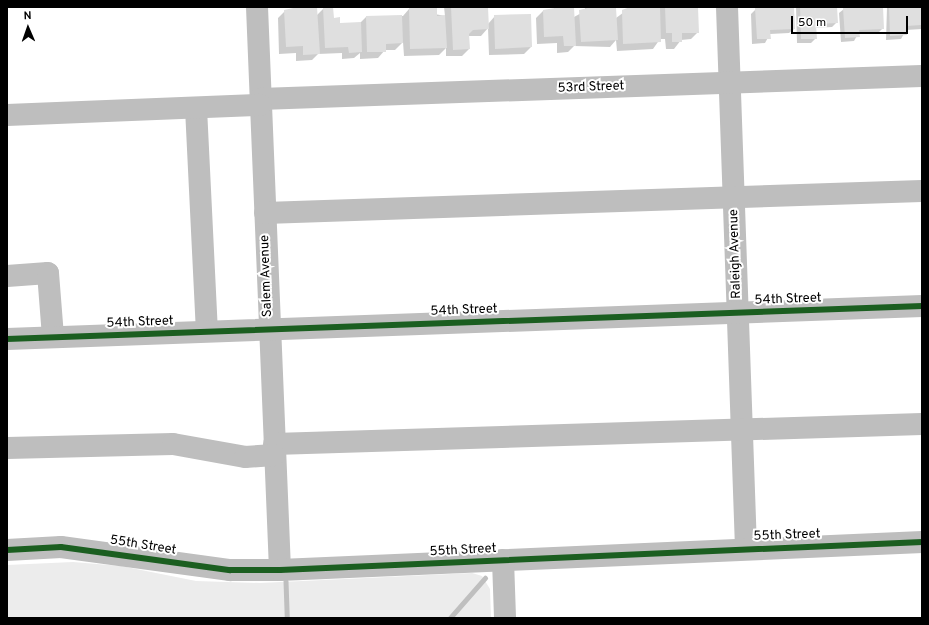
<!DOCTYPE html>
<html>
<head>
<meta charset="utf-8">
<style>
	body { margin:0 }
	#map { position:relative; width:929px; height:625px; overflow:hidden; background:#fff; font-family:Overpass,sans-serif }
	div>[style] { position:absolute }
	.green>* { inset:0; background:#ececec }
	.shadow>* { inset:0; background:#0003 }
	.stream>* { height:4.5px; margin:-2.25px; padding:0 2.25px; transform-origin:2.25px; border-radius:2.25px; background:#bfbfbf }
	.building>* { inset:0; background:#dfdfdf }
	.minor>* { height:22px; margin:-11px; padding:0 11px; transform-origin:11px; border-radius:11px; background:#bebebe }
	.cycleway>* { height:6px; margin:-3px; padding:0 3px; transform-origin:3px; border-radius:3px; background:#1b5e20 }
	span { translate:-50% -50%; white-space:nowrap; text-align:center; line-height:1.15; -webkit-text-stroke:4px #fff; paint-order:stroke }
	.street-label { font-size:13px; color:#000 }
	.frame { position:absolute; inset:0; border:8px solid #000; pointer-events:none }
	.north { position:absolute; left:8px; top:8px; width:40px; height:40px; -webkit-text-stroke:3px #fff; paint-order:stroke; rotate:358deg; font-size:11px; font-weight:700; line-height:16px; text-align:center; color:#000 }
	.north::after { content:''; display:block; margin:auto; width:14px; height:18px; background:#000; clip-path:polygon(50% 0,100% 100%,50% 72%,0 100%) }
	.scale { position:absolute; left:791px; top:16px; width:117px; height:18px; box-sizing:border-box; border:2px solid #000; border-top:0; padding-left:5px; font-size:12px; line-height:14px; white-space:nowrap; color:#000; -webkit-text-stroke:3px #fff; paint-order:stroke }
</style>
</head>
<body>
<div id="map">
	<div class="green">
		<i style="clip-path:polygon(73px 562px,121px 566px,196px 581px,260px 583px,472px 573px,482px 576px,490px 589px,491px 618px,7px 618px,7px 565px)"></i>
	</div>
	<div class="shadow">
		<i style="clip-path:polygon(444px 7px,461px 7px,488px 24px,495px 16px,531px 47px,524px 54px,489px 55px,488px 28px,481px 36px,468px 36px,469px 49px,462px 56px,446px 56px,446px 48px,439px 55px,404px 56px,403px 42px,395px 50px,385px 50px,378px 58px,360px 59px,360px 53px,354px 58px,342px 59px,342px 53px,318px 54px,312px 60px,296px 61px,296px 53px,279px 54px,278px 18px,285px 11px,317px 15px,324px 8px,339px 24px,360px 23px,366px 17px,403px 16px,409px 9px,445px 16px)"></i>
		<i style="clip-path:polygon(554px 7px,573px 7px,574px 17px,585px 11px,585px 7px,607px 7px,616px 18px,631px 7px,697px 7px,698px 32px,691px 39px,681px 40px,674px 49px,666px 49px,665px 39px,660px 39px,653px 49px,617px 51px,616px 40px,610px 47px,574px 46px,568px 52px,557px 53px,557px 43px,537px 44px,536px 18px,543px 11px,554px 11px)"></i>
		<i style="clip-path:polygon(836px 7px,837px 22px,832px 27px,815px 28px,816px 38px,811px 43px,797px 43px,796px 7px)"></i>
		<i style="clip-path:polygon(882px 7px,883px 28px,878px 33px,858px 34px,854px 41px,841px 42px,839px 13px,844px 9px)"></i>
		<i style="clip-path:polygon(887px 7px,922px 7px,922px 29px,906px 30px,901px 39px,886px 40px)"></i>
		<i style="clip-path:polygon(756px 9px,794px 29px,789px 33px,770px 34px,765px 43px,752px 44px,751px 14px)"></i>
	</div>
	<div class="stream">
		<i style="left:286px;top:581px;width:37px;rotate:88deg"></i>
		<i style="left:450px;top:618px;width:53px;rotate:-48.8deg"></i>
	</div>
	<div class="building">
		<i style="clip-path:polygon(298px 7px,317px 7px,320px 54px,303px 55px,303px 46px,286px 47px,284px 10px)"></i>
		<i style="clip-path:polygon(323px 7px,333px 7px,334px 18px,340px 17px,340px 23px,361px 22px,362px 52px,349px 53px,348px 47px,325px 48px)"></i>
		<i style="clip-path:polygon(437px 7px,437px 16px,445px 15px,447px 48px,410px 49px,409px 8px)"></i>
		<i style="clip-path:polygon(451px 7px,488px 7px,489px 29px,473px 30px,469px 34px,470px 49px,453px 50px)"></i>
		<i style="clip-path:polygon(561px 7px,574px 7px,576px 46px,564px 46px,563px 36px,544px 37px,543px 10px)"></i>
		<i style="clip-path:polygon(592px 7px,616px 8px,618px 40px,581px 42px,579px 10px)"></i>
		<i style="clip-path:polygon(630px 7px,660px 7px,661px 42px,623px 44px,622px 10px)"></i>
		<i style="clip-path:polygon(665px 7px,698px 7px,699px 33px,682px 33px,682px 42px,672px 42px,672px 33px,666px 33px)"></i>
		<i style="clip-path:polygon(794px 7px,795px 29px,770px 30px,771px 39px,757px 39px,755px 8px)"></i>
		<i style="clip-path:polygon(800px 7px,837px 7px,838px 23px,816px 24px,817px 39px,801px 39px)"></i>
		<i style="clip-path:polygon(883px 7px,884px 29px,859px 30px,860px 37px,845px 38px,843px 8px)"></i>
		<i style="clip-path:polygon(889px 7px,922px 7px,922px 25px,906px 26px,907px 35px,890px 36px)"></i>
		<i style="clip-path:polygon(531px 14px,532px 47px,495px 49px,494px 15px)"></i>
		<i style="clip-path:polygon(402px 15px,403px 43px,386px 44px,386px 52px,367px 52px,366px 16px)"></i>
	</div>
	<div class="minor">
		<i style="left:257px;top:7px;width:563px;rotate:87.66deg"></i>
		<i style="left:727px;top:7px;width:542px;rotate:87.99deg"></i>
		<i style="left:260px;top:99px;width:662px;rotate:-1.99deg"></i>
		<i style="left:196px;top:108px;width:223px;rotate:87.2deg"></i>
		<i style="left:7px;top:115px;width:254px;rotate:-2.3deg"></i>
		<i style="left:265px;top:213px;width:657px;rotate:-1.92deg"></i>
		<i style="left:7px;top:276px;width:41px;rotate:-4.2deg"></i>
		<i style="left:48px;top:273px;width:64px;rotate:85.5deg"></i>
		<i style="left:7px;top:339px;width:916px;rotate:-2.07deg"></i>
		<i style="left:274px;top:444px;width:648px;rotate:-1.77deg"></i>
		<i style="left:7px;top:448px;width:166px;rotate:-1.4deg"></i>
		<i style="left:173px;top:444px;width:73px;rotate:10.2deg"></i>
		<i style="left:245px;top:457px;width:29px;rotate:-4deg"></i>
		<i style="left:7px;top:550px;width:54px;rotate:-3.2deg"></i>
		<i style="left:61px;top:547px;width:171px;rotate:7.8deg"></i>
		<i style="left:230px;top:570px;width:50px"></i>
		<i style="left:280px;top:570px;width:643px;rotate:-2.5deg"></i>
		<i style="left:503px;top:560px;width:58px;rotate:88deg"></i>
	</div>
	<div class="cycleway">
		<i style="left:7px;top:339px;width:916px;rotate:-2.07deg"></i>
		<i style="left:7px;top:550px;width:54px;rotate:-3.2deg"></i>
		<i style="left:61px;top:547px;width:171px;rotate:7.8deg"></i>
		<i style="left:230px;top:570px;width:50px"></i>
		<i style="left:280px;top:570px;width:643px;rotate:-2.5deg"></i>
	</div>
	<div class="street-label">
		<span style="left:591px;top:88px;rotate:-2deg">53rd Street</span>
		<span style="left:736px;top:254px;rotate:-92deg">Raleigh Avenue</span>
		<span style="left:267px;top:276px;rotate:-92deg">Salem Avenue</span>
		<span style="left:788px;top:300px;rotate:-2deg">54th Street</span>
		<span style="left:464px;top:311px;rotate:-2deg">54th Street</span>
		<span style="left:140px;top:323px;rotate:-2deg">54th Street</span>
		<span style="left:787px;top:536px;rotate:-2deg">55th Street</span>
		<span style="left:143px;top:546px;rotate:9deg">55th Street</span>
		<span style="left:463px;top:551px;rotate:-3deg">55th Street</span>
	</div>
	<div class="frame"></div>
	<div class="north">N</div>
	<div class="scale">50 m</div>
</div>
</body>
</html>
